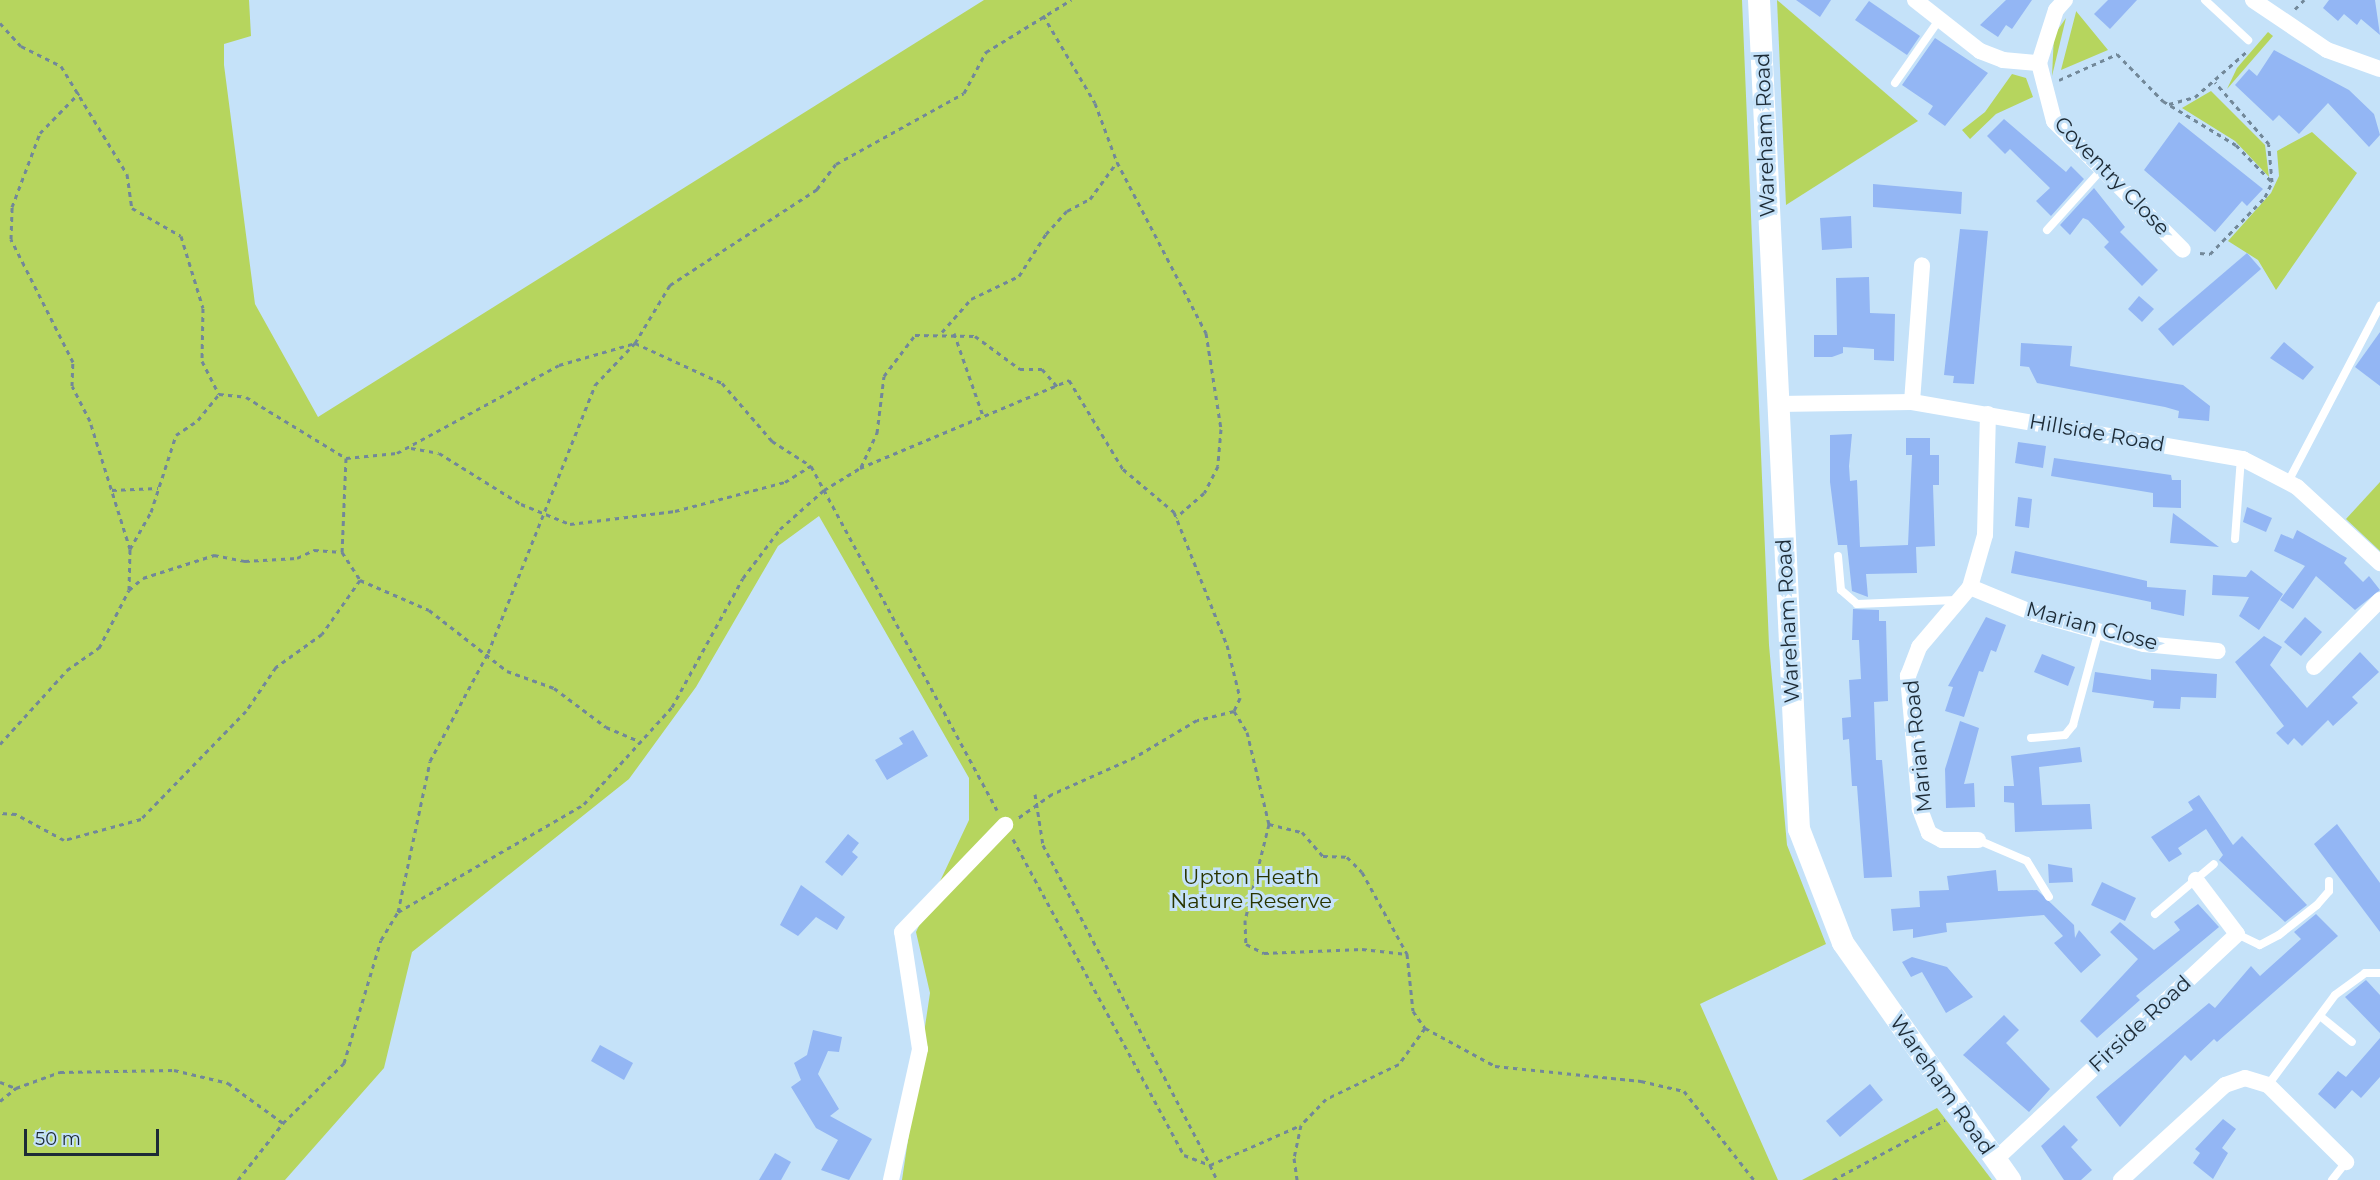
<!DOCTYPE html>
<html>
<head>
<meta charset="utf-8">
<style>
	body { margin:0 }
	#map { position:relative; width:2380px; height:1180px; overflow:hidden; background:#c5e2f9; font-family:Montserrat,sans-serif }
	div>[style] { position:absolute }
	.green>* { inset:0; background:#b6d55e }
	.building>* { inset:0; background:#93b6f4 }
	.path>* { height:3px; margin-top:-1.5px; transform-origin:0; background:repeating-linear-gradient(90deg,#728899 0 4.5px,transparent 0 9px) }
	.lane>* { height:8px; margin:-4px; padding:0 4px; transform-origin:4px; border-radius:4px; background:#fff }
	.street>* { height:16px; margin:-8px; padding:0 8px; transform-origin:8px; border-radius:8px; background:#fff }
	.secondary>* { height:22px; margin:-11px; padding:0 11px; transform-origin:11px; border-radius:11px; background:#fff }
	span { translate:-50% -50%; white-space:nowrap; text-align:center; line-height:1.15; -webkit-text-stroke:6px #c5e2f9; paint-order:stroke }
	.street-label { font-size:21px; color:#1d2b36 }
	.park-label { font-size:21px; color:#293400 }
	.scale { position:absolute; left:24px; top:1129px; width:135px; height:27px; box-sizing:border-box; border:3px solid #1d2b36; border-top:0; padding-left:8px; font-size:18px; line-height:21px; white-space:nowrap; color:#1d2b36; -webkit-text-stroke:4px #c5e2f9; paint-order:stroke }
</style>
</head>
<body>
<div id="map">
	<div class="green">
		<i style="clip-path:polygon(0 0,249px 0,251px 36px,224px 44px,224px 65px,255px 304px,318px 417px,984px 0,1742px 0,1769px 645px,1787px 845px,1826px 944px,1700px 1004px,1778px 1180px,902px 1180px,930px 993px,916px 932px,969px 820px,969px 778px,819px 516px,778px 546px,696px 687px,629px 779px,412px 952px,384px 1068px,285px 1180px,0 1180px)"></i>
		<i style="clip-path:polygon(1777px 0,1918px 121px,1786px 205px)"></i>
		<i style="clip-path:polygon(2076px 11px,2108px 50px,2061px 70px,2076px 12px)"></i>
		<i style="clip-path:polygon(2066px 18px,2052px 76px,2054px 35px)"></i>
		<i style="clip-path:polygon(2268px 32px,2273px 36px,2227px 89px,2237px 68px)"></i>
		<i style="clip-path:polygon(2012px 74px,2026px 78px,2033px 97px,1996px 114px,1970px 139px,1962px 130px,1985px 112px)"></i>
		<i style="clip-path:polygon(2211px 91px,2265px 145px,2269px 177px,2235px 141px,2182px 108px)"></i>
		<i style="clip-path:polygon(2312px 132px,2357px 173px,2276px 290px,2258px 260px,2228px 241px,2271px 193px,2279px 176px,2277px 151px)"></i>
		<i style="clip-path:polygon(2380px 482px,2380px 551px,2346px 519px)"></i>
		<i style="clip-path:polygon(1937px 1108px,1992px 1180px,1802px 1180px)"></i>
	</div>
	<div class="building">
		<i style="clip-path:polygon(1796px 0,1831px 0,1820px 17px)"></i>
		<i style="clip-path:polygon(2006px 0,2032px 0,2012px 29px,2006px 25px,1998px 37px,1980px 25px)"></i>
		<i style="clip-path:polygon(2108px 0,2137px 0,2110px 29px,2094px 14px)"></i>
		<i style="clip-path:polygon(2329px 0,2375px 0,2380px 35px,2361px 19px,2357px 25px,2344px 14px,2338px 21px,2323px 8px)"></i>
		<i style="clip-path:polygon(1869px 1px,1920px 36px,1907px 55px,1855px 20px)"></i>
		<i style="clip-path:polygon(1935px 38px,1988px 73px,1945px 126px,1928px 114px,1933px 106px,1902px 85px)"></i>
		<i style="clip-path:polygon(2274px 50px,2349px 90px,2374px 114px,2380px 135px,2369px 147px,2328px 103px,2299px 134px,2279px 115px,2273px 121px,2235px 85px,2249px 69px,2257px 76px)"></i>
		<i style="clip-path:polygon(2004px 119px,2066px 172px,2071px 166px,2084px 179px,2051px 216px,2036px 201px,2050px 188px,2010px 149px,2005px 154px,1987px 136px)"></i>
		<i style="clip-path:polygon(2179px 122px,2263px 189px,2247px 206px,2242px 201px,2215px 232px,2144px 170px)"></i>
		<i style="clip-path:polygon(1873px 184px,1962px 192px,1961px 214px,1873px 207px)"></i>
		<i style="clip-path:polygon(2094px 188px,2125px 227px,2120px 232px,2158px 270px,2142px 286px,2104px 247px,2109px 242px,2088px 220px,2083px 218px,2070px 235px,2060px 225px)"></i>
		<i style="clip-path:polygon(1851px 216px,1852px 248px,1822px 250px,1820px 218px)"></i>
		<i style="clip-path:polygon(1960px 229px,1988px 231px,1974px 384px,1953px 383px,1954px 376px,1944px 375px)"></i>
		<i style="clip-path:polygon(2247px 253px,2261px 269px,2173px 346px,2158px 329px)"></i>
		<i style="clip-path:polygon(1869px 277px,1870px 313px,1895px 314px,1894px 361px,1874px 360px,1874px 349px,1843px 347px,1843px 353px,1832px 357px,1814px 357px,1814px 335px,1837px 335px,1836px 278px)"></i>
		<i style="clip-path:polygon(2139px 296px,2154px 309px,2142px 322px,2128px 309px)"></i>
		<i style="clip-path:polygon(2380px 332px,2380px 386px,2355px 367px)"></i>
		<i style="clip-path:polygon(2284px 342px,2314px 367px,2303px 380px,2270px 358px)"></i>
		<i style="clip-path:polygon(2021px 343px,2072px 346px,2070px 366px,2183px 385px,2210px 406px,2209px 421px,2178px 418px,2179px 411px,2165px 407px,2037px 383px,2029px 367px,2020px 366px)"></i>
		<i style="clip-path:polygon(1852px 434px,1849px 466px,1850px 481px,1857px 480px,1860px 547px,1908px 545px,1912px 455px,1906px 455px,1906px 438px,1930px 438px,1930px 455px,1939px 455px,1939px 485px,1933px 485px,1935px 546px,1916px 547px,1917px 573px,1866px 574px,1868px 597px,1852px 591px,1847px 545px,1838px 545px,1830px 482px,1830px 435px)"></i>
		<i style="clip-path:polygon(2018px 442px,2046px 446px,2043px 468px,2015px 463px)"></i>
		<i style="clip-path:polygon(2054px 458px,2171px 475px,2172px 480px,2181px 480px,2181px 508px,2153px 507px,2153px 493px,2051px 476px)"></i>
		<i style="clip-path:polygon(2018px 497px,2032px 499px,2029px 528px,2015px 526px)"></i>
		<i style="clip-path:polygon(2247px 507px,2272px 518px,2266px 532px,2243px 522px)"></i>
		<i style="clip-path:polygon(2173px 513px,2219px 547px,2170px 543px)"></i>
		<i style="clip-path:polygon(2297px 530px,2347px 558px,2344px 563px,2363px 582px,2369px 576px,2380px 590px,2355px 610px,2316px 576px,2293px 609px,2280px 600px,2305px 566px,2274px 551px,2281px 534px,2293px 539px)"></i>
		<i style="clip-path:polygon(2015px 551px,2147px 581px,2147px 587px,2186px 590px,2184px 616px,2151px 609px,2151px 602px,2011px 573px)"></i>
		<i style="clip-path:polygon(2251px 570px,2283px 594px,2259px 630px,2239px 616px,2249px 597px,2212px 595px,2213px 575px,2246px 577px)"></i>
		<i style="clip-path:polygon(1853px 609px,1879px 610px,1879px 621px,1886px 621px,1888px 701px,1874px 702px,1876px 760px,1882px 760px,1892px 877px,1864px 878px,1857px 786px,1852px 786px,1849px 739px,1843px 740px,1842px 718px,1851px 717px,1849px 680px,1861px 679px,1859px 640px,1852px 640px)"></i>
		<i style="clip-path:polygon(1986px 617px,2006px 625px,1996px 652px,1991px 650px,1983px 672px,1979px 671px,1964px 717px,1945px 711px,1953px 687px,1948px 686px)"></i>
		<i style="clip-path:polygon(2305px 617px,2322px 632px,2301px 656px,2284px 642px)"></i>
		<i style="clip-path:polygon(2264px 636px,2282px 647px,2270px 665px,2307px 708px,2360px 652px,2379px 672px,2352px 697px,2358px 703px,2333px 726px,2328px 720px,2302px 746px,2294px 738px,2288px 745px,2276px 733px,2284px 726px,2235px 662px)"></i>
		<i style="clip-path:polygon(2042px 654px,2075px 667px,2068px 686px,2034px 672px)"></i>
		<i style="clip-path:polygon(2151px 669px,2217px 674px,2216px 698px,2181px 697px,2180px 709px,2153px 708px,2154px 701px,2092px 692px,2095px 672px,2151px 680px)"></i>
		<i style="clip-path:polygon(1960px 721px,1979px 728px,1964px 784px,1974px 783px,1975px 807px,1946px 808px,1945px 769px)"></i>
		<i style="clip-path:polygon(913px 730px,928px 756px,887px 780px,875px 760px,903px 744px,899px 738px)"></i>
		<i style="clip-path:polygon(2080px 747px,2082px 762px,2039px 767px,2042px 805px,2090px 804px,2092px 829px,2015px 832px,2014px 803px,2004px 802px,2004px 786px,2014px 786px,2011px 756px)"></i>
		<i style="clip-path:polygon(2199px 795px,2233px 845px,2242px 836px,2307px 905px,2285px 922px,2219px 860px,2223px 855px,2206px 829px,2178px 848px,2182px 854px,2169px 862px,2151px 837px,2193px 810px,2188px 802px)"></i>
		<i style="clip-path:polygon(2337px 824px,2380px 883px,2380px 932px,2314px 844px)"></i>
		<i style="clip-path:polygon(848px 834px,859px 843px,852px 852px,858px 857px,842px 876px,825px 862px)"></i>
		<i style="clip-path:polygon(2048px 864px,2072px 868px,2073px 882px,2049px 883px)"></i>
		<i style="clip-path:polygon(1996px 870px,1998px 891px,2037px 890px,2074px 925px,2075px 938px,2079px 930px,2101px 955px,2081px 973px,2054px 943px,2063px 936px,2044px 915px,1946px 923px,1947px 932px,1913px 938px,1913px 929px,1893px 931px,1891px 909px,1920px 907px,1919px 891px,1949px 890px,1947px 876px)"></i>
		<i style="clip-path:polygon(2102px 882px,2136px 898px,2125px 921px,2091px 905px)"></i>
		<i style="clip-path:polygon(801px 885px,845px 917px,837px 930px,816px 917px,798px 936px,780px 925px)"></i>
		<i style="clip-path:polygon(2198px 904px,2219px 927px,2136px 996px,2140px 1000px,2097px 1038px,2080px 1021px,2138px 959px,2110px 932px,2120px 922px,2154px 950px,2180px 930px,2174px 922px)"></i>
		<i style="clip-path:polygon(2316px 914px,2338px 936px,2217px 1042px,2214px 1039px,2191px 1061px,2185px 1055px,2120px 1127px,2096px 1097px,2209px 1003px,2215px 1008px,2251px 966px,2260px 976px,2301px 939px,2294px 932px)"></i>
		<i style="clip-path:polygon(1912px 957px,1947px 967px,1973px 997px,1946px 1013px,1922px 972px,1911px 977px,1902px 962px)"></i>
		<i style="clip-path:polygon(2366px 980px,2380px 995px,2380px 1033px,2345px 997px)"></i>
		<i style="clip-path:polygon(2004px 1015px,2019px 1030px,2006px 1043px,2050px 1089px,2029px 1112px,1963px 1055px)"></i>
		<i style="clip-path:polygon(813px 1030px,842px 1037px,839px 1052px,828px 1051px,818px 1074px,839px 1109px,830px 1116px,872px 1139px,849px 1180px,821px 1170px,838px 1140px,816px 1128px,791px 1087px,801px 1080px,794px 1063px,807px 1055px)"></i>
		<i style="clip-path:polygon(2380px 1038px,2380px 1077px,2361px 1098px,2352px 1090px,2335px 1109px,2318px 1094px,2338px 1071px,2346px 1077px)"></i>
		<i style="clip-path:polygon(600px 1045px,633px 1063px,624px 1080px,591px 1061px)"></i>
		<i style="clip-path:polygon(1870px 1084px,1883px 1100px,1840px 1137px,1826px 1121px)"></i>
		<i style="clip-path:polygon(2223px 1119px,2236px 1129px,2222px 1148px,2228px 1153px,2213px 1179px,2193px 1163px,2200px 1153px,2195px 1149px)"></i>
		<i style="clip-path:polygon(2064px 1125px,2078px 1140px,2071px 1147px,2092px 1170px,2081px 1180px,2064px 1180px,2041px 1146px)"></i>
		<i style="clip-path:polygon(775px 1153px,791px 1162px,781px 1180px,759px 1180px)"></i>
	</div>
	<div class="path">
		<i style="left:2295px;top:9px;width:13px;rotate:-45deg"></i>
		<i style="left:1043px;top:15px;width:102px;rotate:59.4deg"></i>
		<i style="left:1095px;top:103px;width:63px;rotate:69.6deg"></i>
		<i style="left:1117px;top:162px;width:193px;rotate:62.5deg"></i>
		<i style="left:1206px;top:333px;width:97px;rotate:81.1deg"></i>
		<i style="left:1221px;top:429px;width:37px;rotate:95deg"></i>
		<i style="left:1218px;top:466px;width:30px;rotate:117deg"></i>
		<i style="left:1204px;top:493px;width:37px;rotate:139deg"></i>
		<i style="left:0;top:23px;width:31px;rotate:48deg"></i>
		<i style="left:21px;top:46px;width:45px;rotate:26.6deg"></i>
		<i style="left:61px;top:66px;width:127px;rotate:58.6deg"></i>
		<i style="left:127px;top:174px;width:34px;rotate:82deg"></i>
		<i style="left:132px;top:208px;width:56px;rotate:29.7deg"></i>
		<i style="left:181px;top:236px;width:75px;rotate:73deg"></i>
		<i style="left:203px;top:308px;width:53px;rotate:91.1deg"></i>
		<i style="left:202px;top:361px;width:37px;rotate:63deg"></i>
		<i style="left:219px;top:394px;width:27px;rotate:6deg"></i>
		<i style="left:246px;top:397px;width:117px;rotate:31.4deg"></i>
		<i style="left:346px;top:458px;width:94px;rotate:92.4deg"></i>
		<i style="left:342px;top:552px;width:33px;rotate:57deg"></i>
		<i style="left:360px;top:580px;width:66px;rotate:125.1deg"></i>
		<i style="left:322px;top:634px;width:57px;rotate:144.3deg"></i>
		<i style="left:276px;top:667px;width:53px;rotate:124.3deg"></i>
		<i style="left:246px;top:711px;width:151px;rotate:134.2deg"></i>
		<i style="left:141px;top:819px;width:80px;rotate:164.7deg"></i>
		<i style="left:64px;top:840px;width:55px;rotate:-151.6deg"></i>
		<i style="left:16px;top:814px;width:16px;rotate:-176deg"></i>
		<i style="left:2059px;top:80px;width:64px;rotate:-24.1deg"></i>
		<i style="left:2117px;top:54px;width:66px;rotate:45.6deg"></i>
		<i style="left:2163px;top:101px;width:85px;rotate:31.1deg"></i>
		<i style="left:2236px;top:145px;width:52px;rotate:45.8deg"></i>
		<i style="left:2169px;top:104px;width:27px;rotate:-15deg"></i>
		<i style="left:2195px;top:97px;width:68px;rotate:-41.4deg"></i>
		<i style="left:2200px;top:253px;width:10px;rotate:6deg"></i>
		<i style="left:2210px;top:254px;width:79px;rotate:-46deg"></i>
		<i style="left:2265px;top:197px;width:17px;rotate:-65deg"></i>
		<i style="left:2272px;top:182px;width:38px;rotate:-95deg"></i>
		<i style="left:2269px;top:144px;width:82px;rotate:-131.1deg"></i>
		<i style="left:942px;top:332px;width:44px;rotate:-48.7deg"></i>
		<i style="left:971px;top:299px;width:53px;rotate:-25.6deg"></i>
		<i style="left:1019px;top:276px;width:50px;rotate:-57.3deg"></i>
		<i style="left:1046px;top:234px;width:31px;rotate:-48deg"></i>
		<i style="left:1067px;top:211px;width:26px;rotate:-28deg"></i>
		<i style="left:1090px;top:199px;width:46px;rotate:-53.9deg"></i>
		<i style="left:954px;top:333px;width:88px;rotate:70.7deg"></i>
		<i style="left:411px;top:448px;width:28px;rotate:10deg"></i>
		<i style="left:439px;top:453px;width:97px;rotate:31.9deg"></i>
		<i style="left:521px;top:504px;width:53px;rotate:22.2deg"></i>
		<i style="left:570px;top:524px;width:106px;rotate:-7.1deg"></i>
		<i style="left:675px;top:511px;width:114px;rotate:-14.8deg"></i>
		<i style="left:785px;top:482px;width:31px;rotate:-32deg"></i>
		<i style="left:346px;top:458px;width:51px;rotate:-5.6deg"></i>
		<i style="left:397px;top:453px;width:184px;rotate:-28.5deg"></i>
		<i style="left:559px;top:365px;width:79px;rotate:-16.1deg"></i>
		<i style="left:635px;top:343px;width:96px;rotate:24.7deg"></i>
		<i style="left:722px;top:383px;width:77px;rotate:49.2deg"></i>
		<i style="left:772px;top:441px;width:46px;rotate:32.7deg"></i>
		<i style="left:811px;top:466px;width:391px;rotate:61.6deg"></i>
		<i style="left:861px;top:467px;width:38px;rotate:-65deg"></i>
		<i style="left:877px;top:433px;width:57px;rotate:-83deg"></i>
		<i style="left:884px;top:376px;width:51px;rotate:-52.9deg"></i>
		<i style="left:915px;top:335px;width:60px;rotate:1deg"></i>
		<i style="left:975px;top:336px;width:56px;rotate:36.3deg"></i>
		<i style="left:1020px;top:369px;width:22px"></i>
		<i style="left:1042px;top:369px;width:23px;rotate:49deg"></i>
		<i style="left:112px;top:490px;width:46px;rotate:-2.5deg"></i>
		<i style="left:130px;top:549px;width:43px;rotate:-60.4deg"></i>
		<i style="left:151px;top:512px;width:81px;rotate:-72deg"></i>
		<i style="left:176px;top:435px;width:27px;rotate:-34deg"></i>
		<i style="left:198px;top:420px;width:33px;rotate:-51deg"></i>
		<i style="left:360px;top:580px;width:75px;rotate:23.5deg"></i>
		<i style="left:429px;top:610px;width:99px;rotate:38deg"></i>
		<i style="left:507px;top:671px;width:50px;rotate:19.9deg"></i>
		<i style="left:554px;top:688px;width:65px;rotate:36.9deg"></i>
		<i style="left:606px;top:727px;width:34px;rotate:23deg"></i>
		<i style="left:129px;top:590px;width:18px;rotate:-41deg"></i>
		<i style="left:143px;top:578px;width:75px;rotate:-17.9deg"></i>
		<i style="left:214px;top:555px;width:32px;rotate:11deg"></i>
		<i style="left:245px;top:561px;width:52px;rotate:-3.3deg"></i>
		<i style="left:297px;top:558px;width:19px;rotate:-25deg"></i>
		<i style="left:314px;top:550px;width:28px;rotate:4deg"></i>
		<i style="left:1234px;top:711px;width:25px;rotate:58deg"></i>
		<i style="left:1247px;top:732px;width:95px;rotate:76.6deg"></i>
		<i style="left:1269px;top:824px;width:99px;rotate:104deg"></i>
		<i style="left:1245px;top:920px;width:24px;rotate:88deg"></i>
		<i style="left:1246px;top:944px;width:20px;rotate:27deg"></i>
		<i style="left:1264px;top:953px;width:98px;rotate:-2.3deg"></i>
		<i style="left:1362px;top:949px;width:45px;rotate:6.3deg"></i>
		<i style="left:0;top:744px;width:100px;rotate:-47.8deg"></i>
		<i style="left:67px;top:670px;width:39px;rotate:-35deg"></i>
		<i style="left:99px;top:648px;width:65px;rotate:-62.7deg"></i>
		<i style="left:129px;top:590px;width:41px;rotate:-88.6deg"></i>
		<i style="left:130px;top:549px;width:134px;rotate:-107.4deg"></i>
		<i style="left:90px;top:421px;width:39px;rotate:-117deg"></i>
		<i style="left:72px;top:386px;width:24px;rotate:-88deg"></i>
		<i style="left:73px;top:362px;width:138px;rotate:-116.8deg"></i>
		<i style="left:11px;top:239px;width:32px;rotate:-88deg"></i>
		<i style="left:12px;top:207px;width:79px;rotate:-69.3deg"></i>
		<i style="left:40px;top:133px;width:56px;rotate:-45.7deg"></i>
		<i style="left:1035px;top:794px;width:52px;rotate:81.1deg"></i>
		<i style="left:1043px;top:845px;width:361px;rotate:62.4deg"></i>
		<i style="left:1210px;top:1165px;width:99px;rotate:-23.7deg"></i>
		<i style="left:1269px;top:824px;width:34px;rotate:14deg"></i>
		<i style="left:1302px;top:832px;width:32px;rotate:49deg"></i>
		<i style="left:1323px;top:856px;width:24px;rotate:2deg"></i>
		<i style="left:1347px;top:857px;width:21px;rotate:45deg"></i>
		<i style="left:1362px;top:872px;width:94px;rotate:61.2deg"></i>
		<i style="left:1407px;top:954px;width:57px;rotate:84deg"></i>
		<i style="left:1413px;top:1011px;width:21px;rotate:55deg"></i>
		<i style="left:1425px;top:1028px;width:44px;rotate:125.8deg"></i>
		<i style="left:1399px;top:1064px;width:81px;rotate:154.4deg"></i>
		<i style="left:1326px;top:1099px;width:36px;rotate:134deg"></i>
		<i style="left:1301px;top:1125px;width:34px;rotate:102deg"></i>
		<i style="left:1294px;top:1158px;width:22px;rotate:82deg"></i>
		<i style="left:1013px;top:839px;width:359px;rotate:61.6deg"></i>
		<i style="left:1184px;top:1155px;width:28px;rotate:21deg"></i>
		<i style="left:1210px;top:1165px;width:17px;rotate:65deg"></i>
		<i style="left:398px;top:912px;width:215px;rotate:-30.1deg"></i>
		<i style="left:584px;top:804px;width:131px;rotate:-47.8deg"></i>
		<i style="left:672px;top:707px;width:147px;rotate:-61.2deg"></i>
		<i style="left:743px;top:578px;width:61px;rotate:-52.9deg"></i>
		<i style="left:780px;top:529px;width:59px;rotate:-41.6deg"></i>
		<i style="left:824px;top:490px;width:42px;rotate:-31.4deg"></i>
		<i style="left:860px;top:468px;width:227px;rotate:-22.8deg"></i>
		<i style="left:1069px;top:380px;width:104px;rotate:58.8deg"></i>
		<i style="left:1123px;top:469px;width:67px;rotate:40.1deg"></i>
		<i style="left:1174px;top:512px;width:143px;rotate:68.3deg"></i>
		<i style="left:1227px;top:645px;width:55px;rotate:76.2deg"></i>
		<i style="left:1240px;top:698px;width:14px;rotate:115deg"></i>
		<i style="left:1234px;top:711px;width:38px;rotate:166deg"></i>
		<i style="left:1197px;top:720px;width:72px;rotate:149.2deg"></i>
		<i style="left:1135px;top:757px;width:91px;rotate:156deg"></i>
		<i style="left:1052px;top:794px;width:42px;rotate:144.8deg"></i>
		<i style="left:1425px;top:1028px;width:80px;rotate:28.5deg"></i>
		<i style="left:1495px;top:1066px;width:147px;rotate:5.9deg"></i>
		<i style="left:1641px;top:1081px;width:44px;rotate:13.1deg"></i>
		<i style="left:1684px;top:1091px;width:113px;rotate:51.8deg"></i>
		<i style="left:0;top:1082px;width:17px;rotate:21deg"></i>
		<i style="left:16px;top:1088px;width:47px;rotate:-20deg"></i>
		<i style="left:60px;top:1072px;width:114px;rotate:-1deg"></i>
		<i style="left:174px;top:1070px;width:56px;rotate:13.5deg"></i>
		<i style="left:228px;top:1083px;width:68px;rotate:36deg"></i>
		<i style="left:0;top:1101px;width:21px;rotate:-39deg"></i>
		<i style="left:238px;top:1180px;width:73px;rotate:-51.7deg"></i>
		<i style="left:283px;top:1123px;width:86px;rotate:-44.5deg"></i>
		<i style="left:344px;top:1063px;width:128px;rotate:-73.3deg"></i>
		<i style="left:381px;top:940px;width:33px;rotate:-59deg"></i>
		<i style="left:398px;top:912px;width:154px;rotate:-78deg"></i>
		<i style="left:430px;top:761px;width:123px;rotate:-61.8deg"></i>
		<i style="left:488px;top:653px;width:289px;rotate:-68.2deg"></i>
		<i style="left:595px;top:385px;width:58px;rotate:-46.4deg"></i>
		<i style="left:635px;top:343px;width:68px;rotate:-58.9deg"></i>
		<i style="left:670px;top:285px;width:176px;rotate:-33.1deg"></i>
		<i style="left:817px;top:189px;width:31px;rotate:-53deg"></i>
		<i style="left:836px;top:164px;width:146px;rotate:-29deg"></i>
		<i style="left:964px;top:93px;width:47px;rotate:-61.8deg"></i>
		<i style="left:986px;top:52px;width:100px;rotate:-31.5deg"></i>
		<i style="left:1833px;top:1180px;width:127px;rotate:-28.2deg"></i>
	</div>
	<div class="lane">
		<i style="left:2205px;top:0;width:59px;rotate:42.9deg"></i>
		<i style="left:1895px;top:83px;width:77px;rotate:-55.1deg"></i>
		<i style="left:2047px;top:230px;width:84px;rotate:-47.9deg"></i>
		<i style="left:2288px;top:482px;width:199px;rotate:-62.4deg"></i>
		<i style="left:2235px;top:539px;width:81px;rotate:-85.8deg"></i>
		<i style="left:1838px;top:556px;width:34px;rotate:85deg"></i>
		<i style="left:1841px;top:590px;width:21px;rotate:41deg"></i>
		<i style="left:1857px;top:604px;width:99px;rotate:-2.3deg"></i>
		<i style="left:2031px;top:738px;width:34px;rotate:-5deg"></i>
		<i style="left:2065px;top:735px;width:13px;rotate:-51deg"></i>
		<i style="left:2073px;top:725px;width:98px;rotate:-74.7deg"></i>
		<i style="left:1978px;top:840px;width:53px;rotate:23.2deg"></i>
		<i style="left:2027px;top:861px;width:42px;rotate:58.6deg"></i>
		<i style="left:2155px;top:914px;width:77px;rotate:-40.3deg"></i>
		<i style="left:2237px;top:934px;width:25px;rotate:26deg"></i>
		<i style="left:2260px;top:945px;width:21px;rotate:-28deg"></i>
		<i style="left:2279px;top:935px;width:48px;rotate:-38.3deg"></i>
		<i style="left:2317px;top:905px;width:18px;rotate:-49deg"></i>
		<i style="left:2329px;top:891px;width:10px;rotate:-90deg"></i>
		<i style="left:2320px;top:1016px;width:41px;rotate:39.1deg"></i>
		<i style="left:2268px;top:1085px;width:112px;rotate:-53.3deg"></i>
		<i style="left:2335px;top:995px;width:37px;rotate:-36deg"></i>
		<i style="left:2365px;top:973px;width:15px"></i>
		<i style="left:2332px;top:1180px;width:23px;rotate:-52deg"></i>
	</div>
	<div class="street">
		<i style="left:1915px;top:0;width:83px;rotate:38.1deg"></i>
		<i style="left:1980px;top:51px;width:25px;rotate:21deg"></i>
		<i style="left:2003px;top:60px;width:36px;rotate:5deg"></i>
		<i style="left:2065px;top:0;width:13px;rotate:132deg"></i>
		<i style="left:2056px;top:10px;width:56px;rotate:107.8deg"></i>
		<i style="left:2039px;top:63px;width:60px;rotate:75.5deg"></i>
		<i style="left:2054px;top:121px;width:182px;rotate:45deg"></i>
		<i style="left:2253px;top:0;width:89px;rotate:34deg"></i>
		<i style="left:2327px;top:50px;width:56px;rotate:19.7deg"></i>
		<i style="left:1912px;top:402px;width:137px;rotate:-85.8deg"></i>
		<i style="left:1777px;top:404px;width:135px;rotate:-0.8deg"></i>
		<i style="left:1912px;top:402px;width:336px;rotate:9.8deg"></i>
		<i style="left:2243px;top:459px;width:61px;rotate:27.4deg"></i>
		<i style="left:2297px;top:487px;width:113px;rotate:42.5deg"></i>
		<i style="left:1970px;top:587px;width:68px;rotate:22.4deg"></i>
		<i style="left:2033px;top:613px;width:115px;rotate:15.6deg"></i>
		<i style="left:2144px;top:644px;width:74px;rotate:5.4deg"></i>
		<i style="left:2314px;top:667px;width:94px;rotate:-45.4deg"></i>
		<i style="left:1978px;top:840px;width:36px;rotate:180deg"></i>
		<i style="left:1942px;top:840px;width:15px;rotate:-152deg"></i>
		<i style="left:1929px;top:833px;width:26px;rotate:-111deg"></i>
		<i style="left:1920px;top:809px;width:134px;rotate:-95.2deg"></i>
		<i style="left:1908px;top:676px;width:31px;rotate:-69deg"></i>
		<i style="left:1919px;top:647px;width:79px;rotate:-49.6deg"></i>
		<i style="left:1970px;top:587px;width:54px;rotate:-73.9deg"></i>
		<i style="left:1985px;top:535px;width:121px;rotate:-88.6deg"></i>
		<i style="left:1995px;top:1160px;width:331px;rotate:-43deg"></i>
		<i style="left:2237px;top:934px;width:68px;rotate:-127.2deg"></i>
		<i style="left:891px;top:1180px;width:134px;rotate:-77.5deg"></i>
		<i style="left:920px;top:1049px;width:118px;rotate:-98.7deg"></i>
		<i style="left:902px;top:932px;width:149px;rotate:-46.1deg"></i>
		<i style="left:2121px;top:1180px;width:141px;rotate:-42.4deg"></i>
		<i style="left:2225px;top:1085px;width:21px;rotate:-19deg"></i>
		<i style="left:2245px;top:1078px;width:24px;rotate:17deg"></i>
		<i style="left:2268px;top:1085px;width:110px;rotate:44.6deg"></i>
	</div>
	<div class="secondary">
		<i style="left:1759px;top:0;width:830px;rotate:87.24deg"></i>
		<i style="left:1799px;top:829px;width:122px;rotate:68.9deg"></i>
		<i style="left:1843px;top:943px;width:290px;rotate:54.8deg"></i>
	</div>
	<div class="street-label">
		<span style="left:1765px;top:135px;rotate:-92deg">Wareham Road</span>
		<span style="left:2112px;top:176px;rotate:46deg">Coventry Close</span>
		<span style="left:2097px;top:433px;rotate:10deg">Hillside Road</span>
		<span style="left:1788px;top:621px;rotate:-93deg">Wareham Road</span>
		<span style="left:2092px;top:626px;rotate:15deg">Marian Close</span>
		<span style="left:1918px;top:746px;rotate:-96deg">Marian Road</span>
		<span style="left:2140px;top:1024px;rotate:-43deg">Firside Road</span>
		<span style="left:1942px;top:1085px;rotate:55deg">Wareham Road</span>
	</div>
	<div class="park-label">
		<span style="left:1251px;top:889px">Upton Heath<br>Nature Reserve</span>
	</div>
	<div class="scale">50 m</div>
</div>
</body>
</html>
